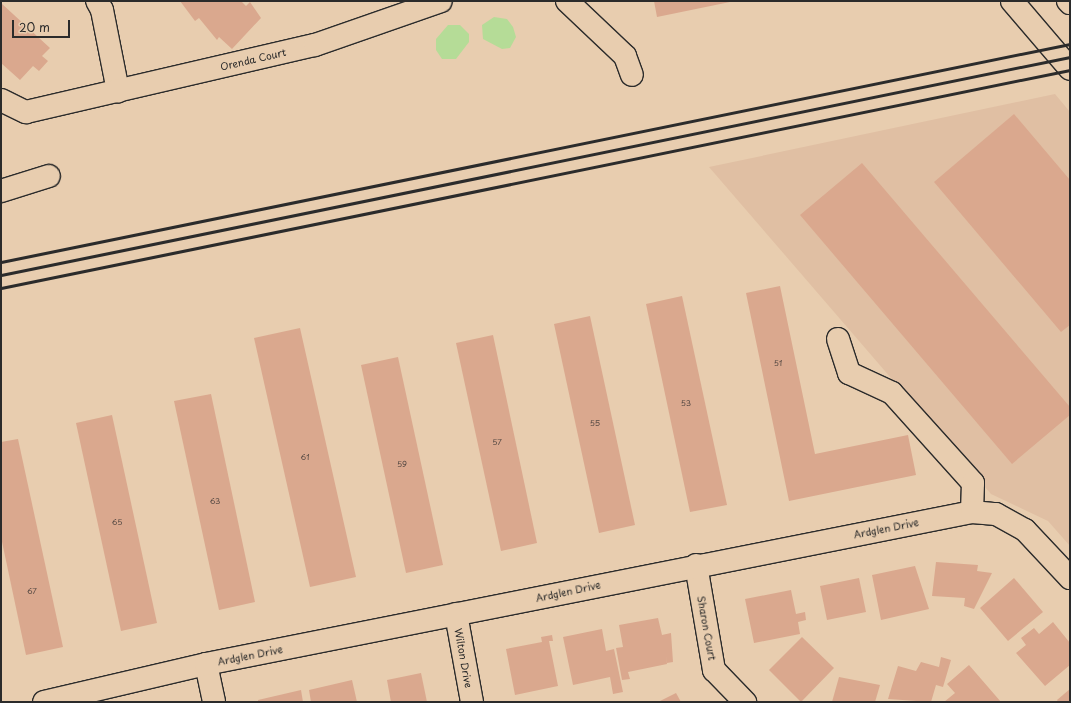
<!DOCTYPE html>
<html>
<head>
<meta charset="utf-8">
<style>
	body { margin:0 }
	#map { position:relative; width:1071px; height:703px; overflow:hidden; background:#e8cdaf; font-family:"Playpen Sans",sans-serif }
	div>[style] { position:absolute }
	.built>* { inset:0; background:#e0bfa3 }
	.green>* { inset:0; background:#b5dc97 }
	.building>* { inset:0; background:#daa88e }
	.roads { filter:drop-shadow(1px 0 #2b2b2b) drop-shadow(-1px 0 #2b2b2b) drop-shadow(0 1px #2b2b2b) drop-shadow(0 -1px #2b2b2b) }
	.minor>* { height:22px; margin:-11px; padding:0 11px; transform-origin:11px; border-radius:11px; background:#e8cdaf }
	.major>* { height:22px; margin:-11px; padding:0 11px; transform-origin:11px; border-radius:11px; background:#e8cdaf }
	.rail>* { height:3px; margin:-1.5px; padding:0 1.5px; transform-origin:1.5px; border-radius:1.5px; background:#2b2b2b }
	span { translate:-50% -50%; white-space:nowrap; text-align:center; line-height:1.15; -webkit-text-stroke:3.5px #e8cdaf; paint-order:stroke }
	.number-label { font-size:8px; color:#574a44 }
	.number-label span { -webkit-text-stroke-width:0 }
	.street-label { font-size:10px; color:#2b2b2b }
	.frame { position:absolute; inset:0; border:2px solid #2b2b2b; pointer-events:none }
	.scale { position:absolute; left:12px; top:20px; width:58px; height:18px; box-sizing:border-box; border:2px solid #2b2b2b; border-top:0; padding-left:5px; font-size:12px; line-height:14px; white-space:nowrap; color:#2b2b2b; -webkit-text-stroke:3px #e8cdaf; paint-order:stroke }
</style>
</head>
<body>
<div id="map">
	<div class="built">
		<i style="clip-path:polygon(1055px 94px,1070px 112px,1070px 546px,1048px 521px,991px 494px,709px 167px)"></i>
	</div>
	<div class="green">
		<i style="clip-path:polygon(494px 17px,507px 19px,513px 27px,516px 37px,510px 48px,502px 49px,483px 39px,482px 25px)"></i>
		<i style="clip-path:polygon(448px 25px,460px 25px,469px 34px,469px 42px,456px 59px,442px 59px,436px 50px,436px 39px)"></i>
	</div>
	<div class="building">
		<i style="clip-path:polygon(180px 1px,241px 1px,246px 6px,250px 2px,261px 18px,232px 49px,219px 37px,217px 40px,199px 18px,195px 21px)"></i>
		<i style="clip-path:polygon(654px 1px,730px 1px,730px 2px,657px 17px)"></i>
		<i style="clip-path:polygon(1px 3px,50px 48px,42px 56px,48px 61px,39px 71px,33px 66px,20px 80px,1px 63px)"></i>
		<i style="clip-path:polygon(1014px 114px,1070px 180px,1070px 325px,1061px 332px,934px 182px)"></i>
		<i style="clip-path:polygon(862px 163px,1070px 407px,1070px 415px,1012px 464px,800px 215px)"></i>
		<i style="clip-path:polygon(780px 286px,815px 454px,908px 435px,916px 475px,789px 501px,746px 293px)"></i>
		<i style="clip-path:polygon(682px 296px,727px 505px,690px 512px,646px 304px)"></i>
		<i style="clip-path:polygon(590px 316px,635px 525px,599px 533px,554px 324px)"></i>
		<i style="clip-path:polygon(300px 328px,356px 577px,310px 587px,254px 338px)"></i>
		<i style="clip-path:polygon(493px 335px,537px 543px,501px 551px,456px 343px)"></i>
		<i style="clip-path:polygon(398px 357px,443px 565px,406px 573px,361px 365px)"></i>
		<i style="clip-path:polygon(211px 394px,255px 602px,219px 610px,174px 401px)"></i>
		<i style="clip-path:polygon(112px 415px,157px 623px,121px 631px,76px 423px)"></i>
		<i style="clip-path:polygon(18px 439px,63px 647px,26px 655px,1px 537px,1px 442px)"></i>
		<i style="clip-path:polygon(936px 562px,978px 565px,977px 571px,992px 573px,974px 609px,964px 606px,965px 598px,932px 596px)"></i>
		<i style="clip-path:polygon(915px 566px,929px 609px,881px 620px,872px 575px)"></i>
		<i style="clip-path:polygon(859px 578px,866px 612px,827px 620px,820px 586px)"></i>
		<i style="clip-path:polygon(1014px 578px,1043px 612px,1008px 641px,980px 608px)"></i>
		<i style="clip-path:polygon(791px 590px,796px 614px,805px 612px,806px 620px,798px 622px,800px 634px,754px 643px,745px 599px)"></i>
		<i style="clip-path:polygon(658px 618px,662px 635px,671px 633px,673px 662px,667px 663px,666px 656px,667px 664px,628px 672px,630px 679px,622px 680px,616px 648px,623px 647px,619px 625px)"></i>
		<i style="clip-path:polygon(1053px 622px,1070px 643px,1070px 665px,1045px 686px,1016px 653px,1026px 645px,1021px 638px,1034px 628px,1039px 634px)"></i>
		<i style="clip-path:polygon(602px 629px,606px 651px,614px 649px,623px 692px,613px 694px,610px 677px,573px 685px,563px 637px)"></i>
		<i style="clip-path:polygon(552px 635px,553px 641px,549px 641px,558px 686px,515px 695px,506px 649px,542px 642px,541px 637px)"></i>
		<i style="clip-path:polygon(802px 637px,834px 668px,801px 702px,769px 670px)"></i>
		<i style="clip-path:polygon(941px 657px,951px 660px,943px 687px,936px 685px,931px 702px,888px 699px,898px 666px,916px 671px,921px 662px,939px 667px)"></i>
		<i style="clip-path:polygon(969px 665px,1001px 702px,944px 702px,955px 693px,947px 684px)"></i>
		<i style="clip-path:polygon(421px 673px,427px 702px,391px 702px,387px 680px)"></i>
		<i style="clip-path:polygon(839px 677px,880px 685px,875px 702px,832px 702px)"></i>
		<i style="clip-path:polygon(352px 680px,357px 702px,311px 702px,309px 690px)"></i>
		<i style="clip-path:polygon(1070px 689px,1070px 702px,1058px 702px,1057px 700px)"></i>
		<i style="clip-path:polygon(301px 690px,303px 702px,258px 702px,258px 700px)"></i>
		<i style="clip-path:polygon(676px 693px,681px 702px,658px 702px)"></i>
	</div>
	<div class="roads">
		<div class="minor">
			<i style="left:97px;top:1px;width:10px;rotate:61deg"></i>
			<i style="left:102px;top:10px;width:83px;rotate:78.8deg"></i>
			<i style="left:567px;top:1px;width:80px;rotate:43.5deg"></i>
			<i style="left:625px;top:56px;width:20px;rotate:70deg"></i>
			<i style="left:1px;top:100px;width:28px;rotate:26deg"></i>
			<i style="left:26px;top:112px;width:297px;rotate:-13.1deg"></i>
			<i style="left:315px;top:45px;width:133px;rotate:-19.2deg"></i>
			<i style="left:1px;top:191px;width:50px;rotate:-17.4deg"></i>
			<i style="left:838px;top:339px;width:36px;rotate:72deg"></i>
			<i style="left:849px;top:373px;width:47px;rotate:24.9deg"></i>
			<i style="left:892px;top:393px;width:121px;rotate:48deg"></i>
			<i style="left:973px;top:483px;width:29px;rotate:92deg"></i>
			<i style="left:696px;top:565px;width:107px;rotate:80.3deg"></i>
			<i style="left:714px;top:670px;width:45px;rotate:45.9deg"></i>
			<i style="left:456px;top:614px;width:89px;rotate:79.7deg"></i>
			<i style="left:206px;top:664px;width:39px;rotate:78deg"></i>
			<i style="left:44px;top:702px;width:166px;rotate:-13.2deg"></i>
			<i style="left:206px;top:664px;width:781px;rotate:-11.22deg"></i>
			<i style="left:972px;top:512px;width:24px;rotate:5deg"></i>
			<i style="left:996px;top:514px;width:33px;rotate:29deg"></i>
			<i style="left:1025px;top:530px;width:66px;rotate:46.8deg"></i>
		</div>
		<div class="major">
			<i style="left:1012px;top:1px;width:89px;rotate:49.5deg"></i>
			<i style="left:1068px;top:1px;width:3px;rotate:45deg"></i>
		</div>
	</div>
	<div class="rail">
		<i style="left:1px;top:262px;width:1091px;rotate:-11.53deg"></i>
		<i style="left:1px;top:275px;width:1091px;rotate:-11.53deg"></i>
		<i style="left:1px;top:288px;width:1091px;rotate:-11.53deg"></i>
	</div>
	<div class="number-label">
		<span style="left:778px;top:364px">51</span>
		<span style="left:686px;top:404px">53</span>
		<span style="left:595px;top:424px">55</span>
		<span style="left:497px;top:443px">57</span>
		<span style="left:305px;top:458px">61</span>
		<span style="left:402px;top:465px">59</span>
		<span style="left:215px;top:502px">63</span>
		<span style="left:117px;top:523px">65</span>
		<span style="left:32px;top:592px">67</span>
	</div>
	<div class="street-label">
		<span style="left:253px;top:59px;rotate:-13deg">Orenda Court</span>
		<span style="left:886px;top:528px;rotate:-11deg">Ardglen Drive</span>
		<span style="left:568px;top:591px;rotate:-12deg">Ardglen Drive</span>
		<span style="left:707px;top:628px;rotate:80deg">Sharon Court</span>
		<span style="left:250px;top:655px;rotate:-11deg">Ardglen Drive</span>
		<span style="left:464px;top:658px;rotate:80deg">Wilton Drive</span>
	</div>
	<div class="frame"></div>
	<div class="scale">20 m</div>
</div>
</body>
</html>
